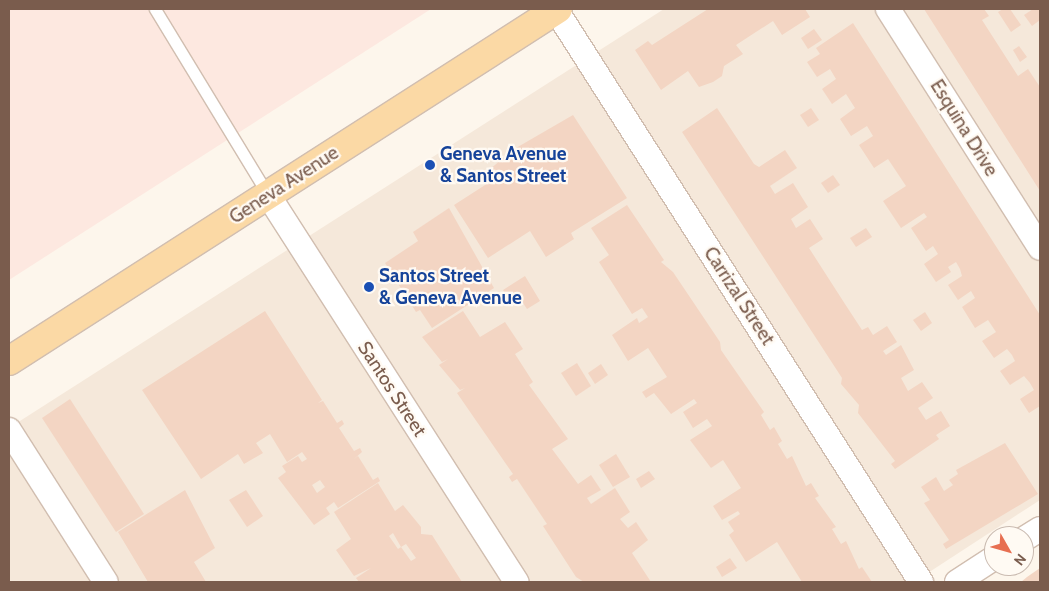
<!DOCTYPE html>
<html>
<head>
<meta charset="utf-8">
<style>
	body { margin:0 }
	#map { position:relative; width:1049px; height:591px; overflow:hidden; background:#fdf6ec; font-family:Cabin,sans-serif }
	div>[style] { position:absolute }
	.residential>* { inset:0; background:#f5e8da }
	.commercial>* { inset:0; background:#fde8e0 }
	.building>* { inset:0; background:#f3d5c3 }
	.roads { filter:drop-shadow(1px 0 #d1beb0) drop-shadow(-1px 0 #d1beb0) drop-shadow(0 1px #d1beb0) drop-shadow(0 -1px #d1beb0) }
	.lane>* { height:11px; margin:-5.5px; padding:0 5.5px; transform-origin:5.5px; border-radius:5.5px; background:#fff }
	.street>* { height:24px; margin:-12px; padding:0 12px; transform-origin:12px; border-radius:12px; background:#fff }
	.primary>* { height:28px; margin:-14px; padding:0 14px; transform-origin:14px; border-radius:14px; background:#fbd9a5 }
	.dots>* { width:14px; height:14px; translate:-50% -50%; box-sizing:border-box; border:2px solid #fffaf3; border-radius:50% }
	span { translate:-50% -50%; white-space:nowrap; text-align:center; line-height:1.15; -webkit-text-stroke:4.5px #fffaf3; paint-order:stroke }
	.street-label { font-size:19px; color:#7a5c4d }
	.transit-label { font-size:19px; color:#164399; font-weight:700 }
	.left { translate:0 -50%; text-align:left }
	.frame { position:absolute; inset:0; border:10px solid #7a5c4d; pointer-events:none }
	.north { position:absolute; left:984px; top:526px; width:50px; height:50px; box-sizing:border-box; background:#fffaf3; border:1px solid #cabbb1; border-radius:50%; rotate:128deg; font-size:14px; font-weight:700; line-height:20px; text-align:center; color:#7a5c4d }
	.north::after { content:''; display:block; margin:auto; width:18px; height:22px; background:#e76f51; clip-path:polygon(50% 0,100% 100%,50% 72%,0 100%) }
</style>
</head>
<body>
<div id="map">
	<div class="residential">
		<i style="clip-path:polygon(664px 9px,1040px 9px,1040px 500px,914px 582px,9px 582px,9px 428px)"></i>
	</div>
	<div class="commercial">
		<i style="clip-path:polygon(9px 9px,431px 9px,9px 280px)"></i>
	</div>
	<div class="building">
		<i style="clip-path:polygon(708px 9px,805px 9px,810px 17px,782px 35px,773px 21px,736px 45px,743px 54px,724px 66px,722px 76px,713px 82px,699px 87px,688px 71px,661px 90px,635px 50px,648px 41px,652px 45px)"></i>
		<i style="clip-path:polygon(924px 9px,984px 9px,989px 16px,982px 20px,1018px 76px,1028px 69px,1040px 87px,1040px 191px)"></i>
		<i style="clip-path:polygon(1003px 9px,1010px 9px,1021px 25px,1011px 32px,998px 12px)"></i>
		<i style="clip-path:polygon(1033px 9px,1040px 9px,1040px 20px,1032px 26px,1024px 15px)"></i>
		<i style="clip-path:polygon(853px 23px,1040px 315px,1040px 406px,1029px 413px,1020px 399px,1034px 390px,1030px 383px,1024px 376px,1010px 385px,1000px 371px,1015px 361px,1012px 355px,1007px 349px,994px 358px,982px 341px,996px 332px,988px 320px,975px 328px,962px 307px,975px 298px,971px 291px,958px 300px,948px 285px,962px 276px,960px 269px,956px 262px,948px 267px,951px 272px,936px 282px,924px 264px,938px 254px,933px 246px,926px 251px,911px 228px,927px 217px,924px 213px,901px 228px,883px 201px,906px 186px,888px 159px,874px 168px,859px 145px,873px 136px,867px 126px,851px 136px,840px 119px,855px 108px,846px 94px,832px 104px,822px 89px,836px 79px,830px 69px,817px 77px,807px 62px,820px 54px,816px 48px)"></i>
		<i style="clip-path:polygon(814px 29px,822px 40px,808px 49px,801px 38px)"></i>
		<i style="clip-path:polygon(1019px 46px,1027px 57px,1020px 62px,1013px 50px)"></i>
		<i style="clip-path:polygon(717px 108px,754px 164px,759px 167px,785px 150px,797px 168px,770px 186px,775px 194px,793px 183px,808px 207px,791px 219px,796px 228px,810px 219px,823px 239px,809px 248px,845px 304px,862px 330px,868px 327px,873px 335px,887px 326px,897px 342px,883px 351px,886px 355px,901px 345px,914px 370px,901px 378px,908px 391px,922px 382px,933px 398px,918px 408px,926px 420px,941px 411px,950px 426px,936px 435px,939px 439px,895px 469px,891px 464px,895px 461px,858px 413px,859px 405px,841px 384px,842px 378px,682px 132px)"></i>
		<i style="clip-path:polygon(811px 108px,819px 120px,808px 127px,800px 115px)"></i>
		<i style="clip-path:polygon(573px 115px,627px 198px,571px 233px,574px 239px,546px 257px,530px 231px,488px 258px,454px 205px,496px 178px,490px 169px,516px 148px)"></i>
		<i style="clip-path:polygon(833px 175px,840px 185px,828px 193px,821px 183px)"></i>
		<i style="clip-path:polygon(627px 205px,664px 260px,661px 262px,673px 272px,720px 342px,721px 350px,764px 412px,761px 415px,770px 430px,774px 427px,782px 441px,778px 444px,787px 459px,792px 456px,806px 486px,811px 483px,819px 496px,815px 498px,836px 527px,832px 529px,841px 544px,846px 541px,859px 569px,862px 567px,872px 582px,802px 582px,777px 542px,746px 562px,729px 535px,734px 531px,728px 522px,740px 514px,738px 511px,722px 520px,713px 506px,741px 488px,723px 460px,711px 468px,690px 440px,712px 426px,707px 419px,693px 428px,683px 412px,697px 403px,694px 399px,671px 414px,654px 393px,646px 398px,642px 392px,667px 377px,648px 348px,628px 361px,612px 335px,637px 318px,639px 323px,648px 317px,642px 308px,632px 314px,599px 262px,609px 255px,591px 228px)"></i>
		<i style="clip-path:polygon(449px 208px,494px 288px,432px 328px,420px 310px,416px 312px,385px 263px,418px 241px,413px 232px)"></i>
		<i style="clip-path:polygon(866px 228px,872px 237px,856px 247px,850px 238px)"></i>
		<i style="clip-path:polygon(525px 276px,540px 301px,527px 309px,519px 297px,511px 302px,503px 290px)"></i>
		<i style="clip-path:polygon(evenodd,265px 311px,322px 400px,318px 403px,323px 401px,337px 423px,342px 420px,344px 424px,339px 428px,354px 451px,360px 448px,362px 452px,354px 459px,358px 456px,373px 480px,378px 477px,380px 481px,338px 508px,334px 502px,326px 508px,330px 514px,314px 525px,278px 478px,286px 472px,282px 466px,298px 456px,302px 462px,307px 459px,302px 452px,287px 462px,270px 434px,256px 443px,263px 453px,244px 464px,238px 454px,201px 479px,142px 390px,265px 311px,320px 480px,325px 487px,317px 493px,312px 485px,320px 480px)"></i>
		<i style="clip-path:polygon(463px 311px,480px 337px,505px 322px,523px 349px,515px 354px,533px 382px,529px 385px,568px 439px,552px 449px,578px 484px,591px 475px,601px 490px,587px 498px,591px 504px,615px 488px,630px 512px,620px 519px,628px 528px,636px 522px,648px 540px,632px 553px,651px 582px,584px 582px,576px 577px,543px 526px,547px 524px,517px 479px,512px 482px,509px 477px,513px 474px,457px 393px,465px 388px,460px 390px,439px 365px,448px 359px,442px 362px,422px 337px)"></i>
		<i style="clip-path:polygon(925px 312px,932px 323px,921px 331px,913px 320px)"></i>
		<i style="clip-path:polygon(577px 363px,591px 386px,576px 396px,561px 373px)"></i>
		<i style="clip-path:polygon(601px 364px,608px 375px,595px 384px,588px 373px)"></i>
		<i style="clip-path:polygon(70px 399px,144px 514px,116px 532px,42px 418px)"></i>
		<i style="clip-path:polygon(1005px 443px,1038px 494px,946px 549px,943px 544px,949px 540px,924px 503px,930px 500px,921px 487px,936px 477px,944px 491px,953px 485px,949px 480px,958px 474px,956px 470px)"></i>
		<i style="clip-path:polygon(616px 454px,630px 477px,613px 487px,599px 465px)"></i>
		<i style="clip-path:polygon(649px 471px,655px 479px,641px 488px,636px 479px)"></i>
		<i style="clip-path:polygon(evenodd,378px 483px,395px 511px,403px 505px,421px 527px,421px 534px,432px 535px,462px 582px,359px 582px,356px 578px,371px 568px,354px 576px,336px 550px,351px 539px,334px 512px,378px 483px,393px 533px,401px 547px,406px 544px,416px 558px,411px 561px,401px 547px,398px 549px,389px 536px,393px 533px)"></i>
		<i style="clip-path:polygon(185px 490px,215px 548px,194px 562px,206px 582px,148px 582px,118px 532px)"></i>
		<i style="clip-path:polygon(246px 490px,263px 516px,247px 527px,229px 500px)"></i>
		<i style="clip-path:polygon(730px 558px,737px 568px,722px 577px,716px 567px)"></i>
		<i style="clip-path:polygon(1040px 568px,1040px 582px,1021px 582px,1027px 577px)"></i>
	</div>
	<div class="roads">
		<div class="lane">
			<i style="left:155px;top:9px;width:218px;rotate:58.7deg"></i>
		</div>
		<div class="street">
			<i style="left:888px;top:9px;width:283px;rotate:57.5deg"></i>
			<i style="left:556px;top:10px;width:679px;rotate:57.46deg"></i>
			<i style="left:268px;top:195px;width:460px;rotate:57.3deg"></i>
			<i style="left:9px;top:430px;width:180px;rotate:57.5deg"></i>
			<i style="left:1024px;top:539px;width:19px;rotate:-32deg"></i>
			<i style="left:957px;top:582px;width:44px;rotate:-33deg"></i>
		</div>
		<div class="primary">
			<i style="left:9px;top:361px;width:652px;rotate:-32.67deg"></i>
		</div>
	</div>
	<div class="dots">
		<i style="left:430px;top:165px;background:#1a4fb4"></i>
		<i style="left:369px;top:287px;background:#1a4fb4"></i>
	</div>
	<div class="street-label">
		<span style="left:964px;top:128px;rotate:58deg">Esquina Drive</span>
		<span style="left:284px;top:185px;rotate:-33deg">Geneva Avenue</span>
		<span style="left:739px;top:296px;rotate:57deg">Carrizal Street</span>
		<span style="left:392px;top:389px;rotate:57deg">Santos Street</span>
	</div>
	<div class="transit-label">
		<span class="left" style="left:440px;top:165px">Geneva Avenue<br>&amp; Santos Street</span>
		<span class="left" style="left:379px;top:287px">Santos Street<br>&amp; Geneva Avenue</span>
	</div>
	<div class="frame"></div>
	<div class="north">N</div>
</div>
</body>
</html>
